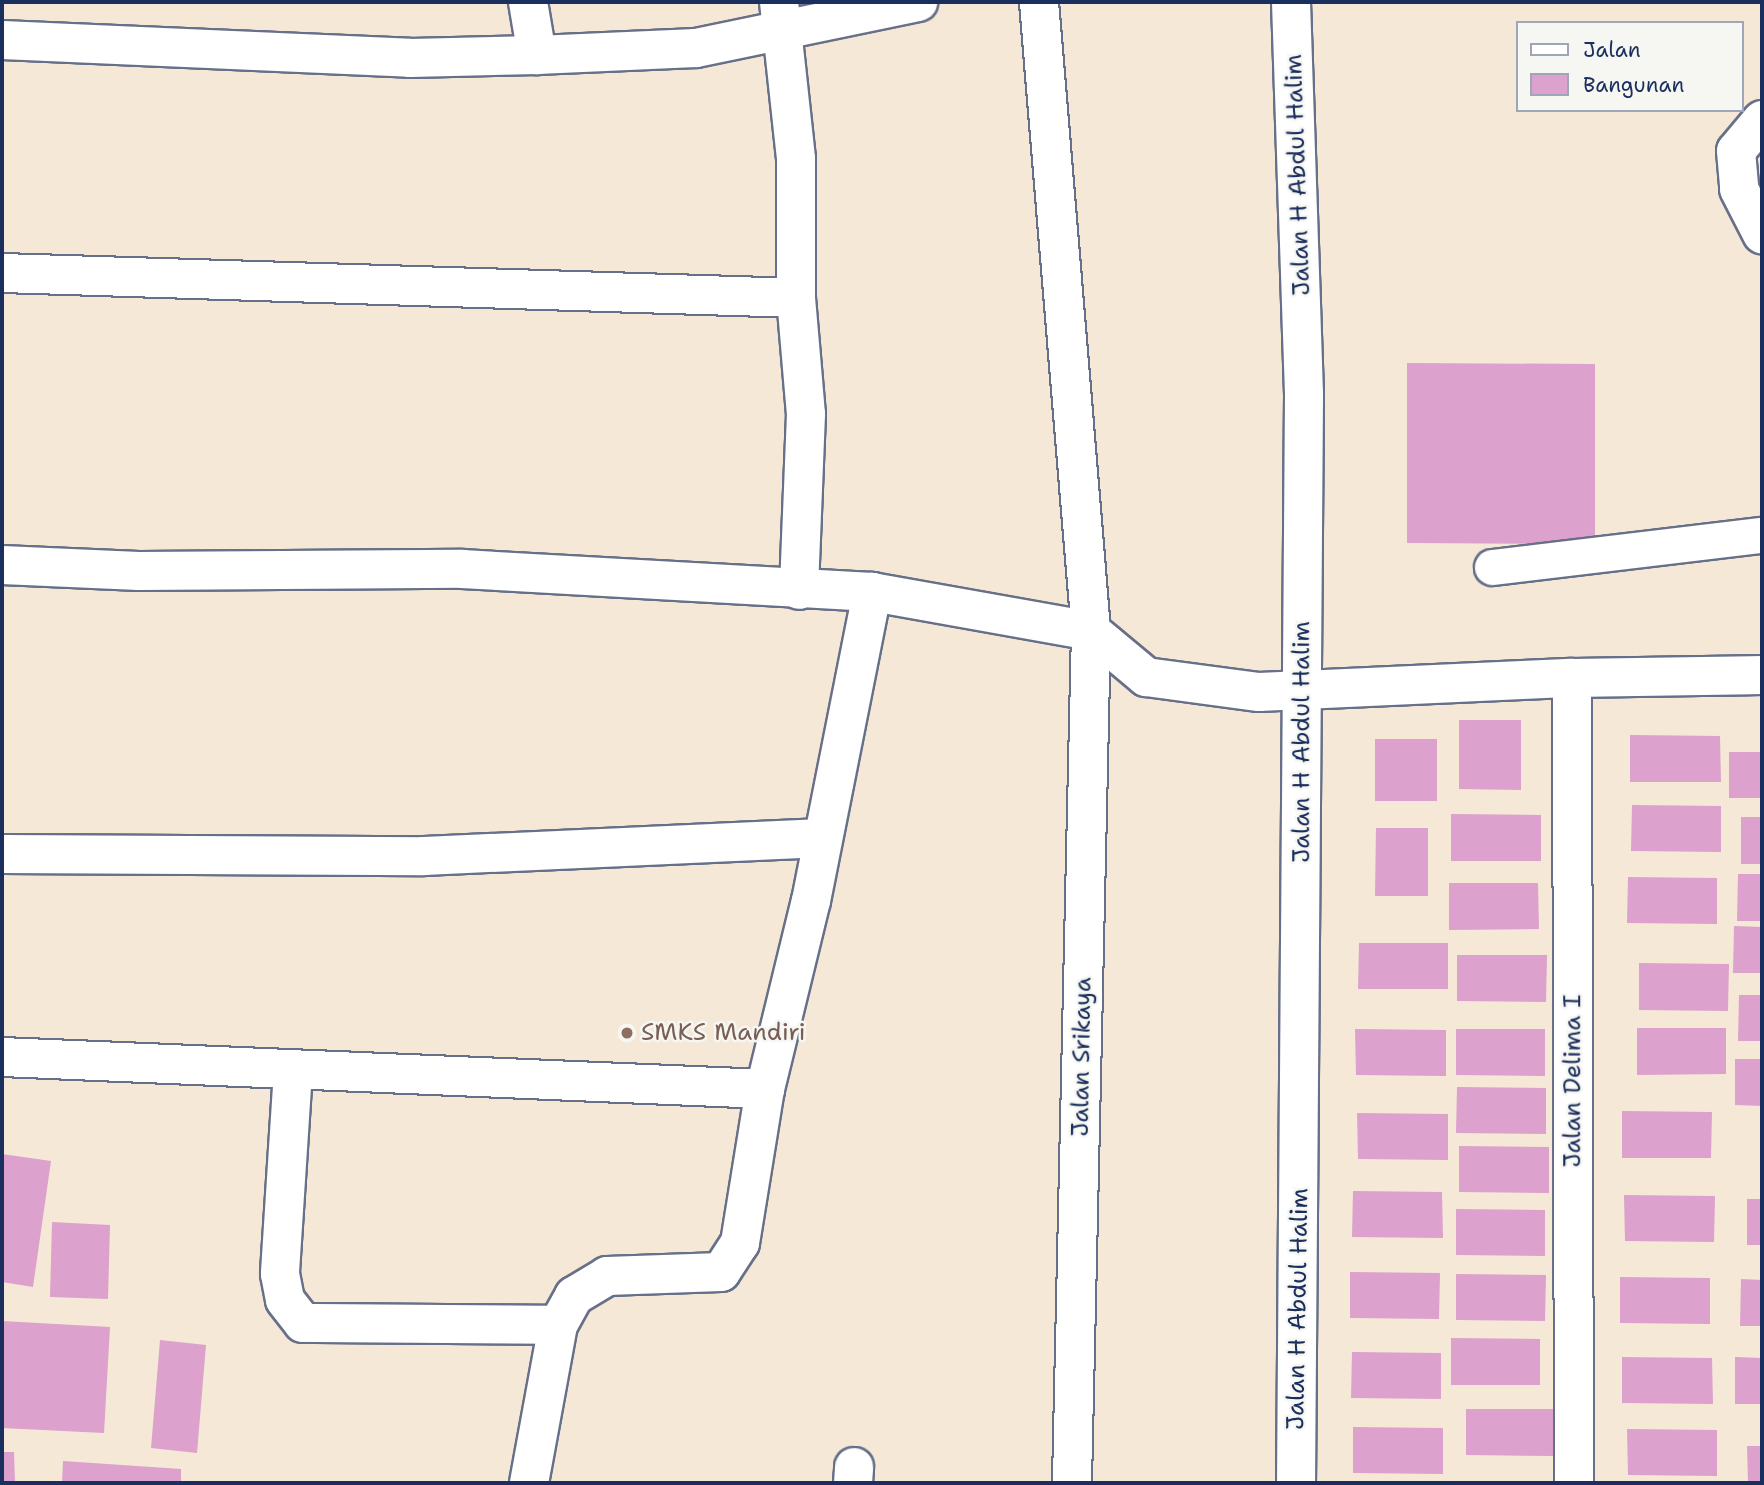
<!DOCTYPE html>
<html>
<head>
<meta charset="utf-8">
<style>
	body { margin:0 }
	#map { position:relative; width:1764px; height:1485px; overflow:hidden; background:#f5e8d7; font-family:"Shantell Sans",sans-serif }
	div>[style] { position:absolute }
	.building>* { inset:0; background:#dca1cc }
	.roads { filter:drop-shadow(2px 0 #677088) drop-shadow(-2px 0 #677088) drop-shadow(0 2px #677088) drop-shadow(0 -2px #677088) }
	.lane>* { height:35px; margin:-17.5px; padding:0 17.5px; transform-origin:17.5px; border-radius:17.5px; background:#fff }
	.street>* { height:38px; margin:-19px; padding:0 19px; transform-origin:19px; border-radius:19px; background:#fff }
	.secondary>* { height:38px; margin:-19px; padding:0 19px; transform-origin:19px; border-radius:19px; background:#fff }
	.dots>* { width:19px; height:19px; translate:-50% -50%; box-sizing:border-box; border:4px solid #f6f6f2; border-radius:50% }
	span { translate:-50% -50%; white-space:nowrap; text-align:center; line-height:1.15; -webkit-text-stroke:5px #f6f6f2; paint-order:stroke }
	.street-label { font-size:24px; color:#1b2f5e }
	.education-label { font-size:24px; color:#785e54 }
	.left { translate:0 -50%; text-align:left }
	.frame { position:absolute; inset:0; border:4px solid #1b2f5e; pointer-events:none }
	.legend { position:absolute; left:1516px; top:21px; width:228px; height:91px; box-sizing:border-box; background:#f6f6f2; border:2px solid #9ea6b7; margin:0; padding:9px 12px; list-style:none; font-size:21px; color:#1b2f5e }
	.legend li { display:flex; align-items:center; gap:14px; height:35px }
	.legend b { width:35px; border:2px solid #9ea6b7 }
</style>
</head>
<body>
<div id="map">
	<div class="building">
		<i style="clip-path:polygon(1407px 363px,1595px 364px,1595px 544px,1407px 543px)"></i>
		<i style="clip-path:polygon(1459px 720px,1521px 720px,1521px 790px,1459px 789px)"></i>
		<i style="clip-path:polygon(1630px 735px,1720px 736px,1721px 782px,1630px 782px)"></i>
		<i style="clip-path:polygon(1375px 739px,1437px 739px,1437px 801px,1375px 801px)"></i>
		<i style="clip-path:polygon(1729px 752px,1762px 752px,1762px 798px,1729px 798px)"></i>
		<i style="clip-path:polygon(1632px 805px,1721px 806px,1721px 852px,1631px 851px)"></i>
		<i style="clip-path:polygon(1451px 814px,1541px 815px,1541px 861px,1451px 861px)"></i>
		<i style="clip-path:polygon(1741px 817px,1762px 817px,1762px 864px,1741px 864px)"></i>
		<i style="clip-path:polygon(1376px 828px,1428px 828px,1428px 896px,1375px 896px)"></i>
		<i style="clip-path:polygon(1738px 874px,1762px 874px,1762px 921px,1737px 921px)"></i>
		<i style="clip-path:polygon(1628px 877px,1717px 878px,1717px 924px,1627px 923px)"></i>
		<i style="clip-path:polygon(1449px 883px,1538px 883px,1539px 929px,1449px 930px)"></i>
		<i style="clip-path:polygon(1734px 926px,1762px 927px,1762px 973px,1733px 973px)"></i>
		<i style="clip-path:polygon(1359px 943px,1448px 943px,1448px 989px,1358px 989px)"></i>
		<i style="clip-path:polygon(1457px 955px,1547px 955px,1546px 1002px,1457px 1001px)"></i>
		<i style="clip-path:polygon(1639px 963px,1729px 964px,1728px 1011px,1639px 1010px)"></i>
		<i style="clip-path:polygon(1739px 995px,1762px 995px,1762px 1041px,1738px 1041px)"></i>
		<i style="clip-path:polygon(1637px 1028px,1726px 1028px,1726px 1074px,1637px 1075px)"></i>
		<i style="clip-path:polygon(1355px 1029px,1446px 1030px,1446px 1076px,1356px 1075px)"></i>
		<i style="clip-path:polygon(1456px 1029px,1545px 1029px,1545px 1076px,1456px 1075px)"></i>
		<i style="clip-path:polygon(1735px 1059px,1762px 1059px,1762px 1106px,1735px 1105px)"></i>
		<i style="clip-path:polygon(1457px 1087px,1546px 1088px,1546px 1134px,1456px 1133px)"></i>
		<i style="clip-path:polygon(1622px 1111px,1712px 1112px,1711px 1158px,1622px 1158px)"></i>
		<i style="clip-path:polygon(1357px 1113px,1448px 1114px,1448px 1160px,1358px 1159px)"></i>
		<i style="clip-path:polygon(1459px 1146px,1549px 1147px,1549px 1193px,1459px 1192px)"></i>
		<i style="clip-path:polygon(2px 1154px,51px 1161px,33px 1287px,2px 1282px)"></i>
		<i style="clip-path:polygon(1353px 1191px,1442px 1192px,1443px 1238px,1352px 1237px)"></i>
		<i style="clip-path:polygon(1624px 1195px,1715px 1196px,1714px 1242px,1625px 1241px)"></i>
		<i style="clip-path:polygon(1747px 1199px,1762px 1199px,1762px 1245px,1747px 1245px)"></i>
		<i style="clip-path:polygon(1456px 1209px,1545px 1210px,1545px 1256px,1456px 1255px)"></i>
		<i style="clip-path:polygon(52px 1222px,110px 1225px,108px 1299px,50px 1297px)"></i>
		<i style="clip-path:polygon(1350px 1272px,1440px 1273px,1439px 1319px,1350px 1318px)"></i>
		<i style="clip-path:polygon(1456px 1274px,1546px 1275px,1545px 1321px,1456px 1320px)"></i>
		<i style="clip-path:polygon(1620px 1277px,1710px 1278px,1710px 1324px,1620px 1323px)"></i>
		<i style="clip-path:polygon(1741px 1279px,1762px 1280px,1762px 1326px,1740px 1326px)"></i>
		<i style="clip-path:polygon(2px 1321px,110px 1327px,104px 1433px,2px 1428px)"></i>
		<i style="clip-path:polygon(1451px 1338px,1540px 1339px,1540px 1385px,1451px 1385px)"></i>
		<i style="clip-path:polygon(160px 1340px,206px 1345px,197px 1453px,151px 1448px)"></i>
		<i style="clip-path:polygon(1352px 1352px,1441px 1353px,1441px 1399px,1351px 1398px)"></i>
		<i style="clip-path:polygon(1622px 1357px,1712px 1358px,1713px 1404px,1622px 1403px)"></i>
		<i style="clip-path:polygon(1735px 1357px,1762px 1358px,1762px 1404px,1735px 1404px)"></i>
		<i style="clip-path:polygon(1466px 1409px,1556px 1409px,1555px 1456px,1466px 1455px)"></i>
		<i style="clip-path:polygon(1353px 1427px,1443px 1428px,1443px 1474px,1353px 1473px)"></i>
		<i style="clip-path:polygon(1627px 1429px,1717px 1430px,1717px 1476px,1628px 1475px)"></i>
		<i style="clip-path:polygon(1747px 1446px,1762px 1446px,1762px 1483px,1748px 1483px)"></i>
		<i style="clip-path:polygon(2px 1452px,14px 1452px,15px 1483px,2px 1483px)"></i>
		<i style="clip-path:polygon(63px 1461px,181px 1469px,181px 1483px,62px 1483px)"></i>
	</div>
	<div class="roads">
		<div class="lane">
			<i style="left:1492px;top:567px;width:272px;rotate:-6.8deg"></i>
		</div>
		<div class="street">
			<i style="left:528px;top:2px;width:54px;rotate:80.4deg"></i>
			<i style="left:779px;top:2px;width:158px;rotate:83.8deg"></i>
			<i style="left:796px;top:159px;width:139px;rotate:90deg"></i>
			<i style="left:796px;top:298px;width:116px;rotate:85.1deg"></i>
			<i style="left:806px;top:414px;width:176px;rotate:92.3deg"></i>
			<i style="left:1039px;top:2px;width:631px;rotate:85.27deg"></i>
			<i style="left:1091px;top:631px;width:852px;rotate:91.28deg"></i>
			<i style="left:2px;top:40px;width:408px;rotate:2.5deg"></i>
			<i style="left:410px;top:58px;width:127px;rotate:-1.4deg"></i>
			<i style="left:537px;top:55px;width:159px;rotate:-2.5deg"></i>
			<i style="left:696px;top:48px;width:227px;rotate:-11.7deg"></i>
			<i style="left:1762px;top:120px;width:40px;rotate:130deg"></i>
			<i style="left:1736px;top:151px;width:38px;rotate:85deg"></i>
			<i style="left:1739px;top:189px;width:51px;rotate:62.9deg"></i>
			<i style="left:2px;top:273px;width:794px;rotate:1.8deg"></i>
			<i style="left:2px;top:565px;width:137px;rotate:2.5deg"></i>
			<i style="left:139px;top:571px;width:323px;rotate:-0.4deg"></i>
			<i style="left:462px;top:569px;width:411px;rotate:3.2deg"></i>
			<i style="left:872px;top:592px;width:222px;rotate:10.1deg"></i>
			<i style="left:1091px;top:631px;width:72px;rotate:39.9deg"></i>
			<i style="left:1146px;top:677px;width:114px;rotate:7.6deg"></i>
			<i style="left:1259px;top:692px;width:313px;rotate:-2.6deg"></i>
			<i style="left:1572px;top:678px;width:190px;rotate:-0.9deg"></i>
			<i style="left:1572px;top:678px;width:805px;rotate:89.86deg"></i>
			<i style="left:2px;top:854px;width:422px;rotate:0.3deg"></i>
			<i style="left:424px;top:856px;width:399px;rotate:-2.6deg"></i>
			<i style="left:2px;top:1057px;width:764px;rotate:2.4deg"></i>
			<i style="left:293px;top:1071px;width:203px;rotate:93.7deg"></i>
			<i style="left:280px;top:1274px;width:26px;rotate:79deg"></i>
			<i style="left:285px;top:1300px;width:29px;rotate:52deg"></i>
			<i style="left:303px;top:1323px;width:255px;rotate:0.4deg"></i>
			<i style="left:529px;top:1483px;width:161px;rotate:-79.6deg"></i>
			<i style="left:558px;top:1325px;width:33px;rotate:-61deg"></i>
			<i style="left:574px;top:1296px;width:39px;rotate:-31deg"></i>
			<i style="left:607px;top:1276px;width:114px;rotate:-2deg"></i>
			<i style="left:721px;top:1272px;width:35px;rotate:-57deg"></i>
			<i style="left:740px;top:1243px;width:156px;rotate:-80.8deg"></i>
			<i style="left:765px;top:1089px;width:194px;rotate:-76.3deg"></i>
			<i style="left:811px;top:901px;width:315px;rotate:-78.8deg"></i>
			<i style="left:853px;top:1483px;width:16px;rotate:-86deg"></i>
		</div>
		<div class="secondary">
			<i style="left:1291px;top:2px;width:394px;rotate:88.1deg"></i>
			<i style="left:1304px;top:396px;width:1087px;rotate:90.42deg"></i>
		</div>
	</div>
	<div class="dots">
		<i style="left:627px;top:1033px;background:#8d6e63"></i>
	</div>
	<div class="street-label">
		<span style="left:1298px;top:175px;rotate:-92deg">Jalan H Abdul Halim</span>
		<span style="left:1302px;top:742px;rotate:-90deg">Jalan H Abdul Halim</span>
		<span style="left:1082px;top:1057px;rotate:-89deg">Jalan Srikaya</span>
		<span style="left:1573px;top:1081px;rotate:-90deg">Jalan Delima I</span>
		<span style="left:1298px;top:1309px;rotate:-89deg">Jalan H Abdul Halim</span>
	</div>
	<div class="education-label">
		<span class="left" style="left:641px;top:1033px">SMKS Mandiri</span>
	</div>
	<div class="frame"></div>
	<ul class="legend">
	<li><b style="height:9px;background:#fff"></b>Jalan</li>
	<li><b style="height:19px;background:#dca1cc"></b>Bangunan</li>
	</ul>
</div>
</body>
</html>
